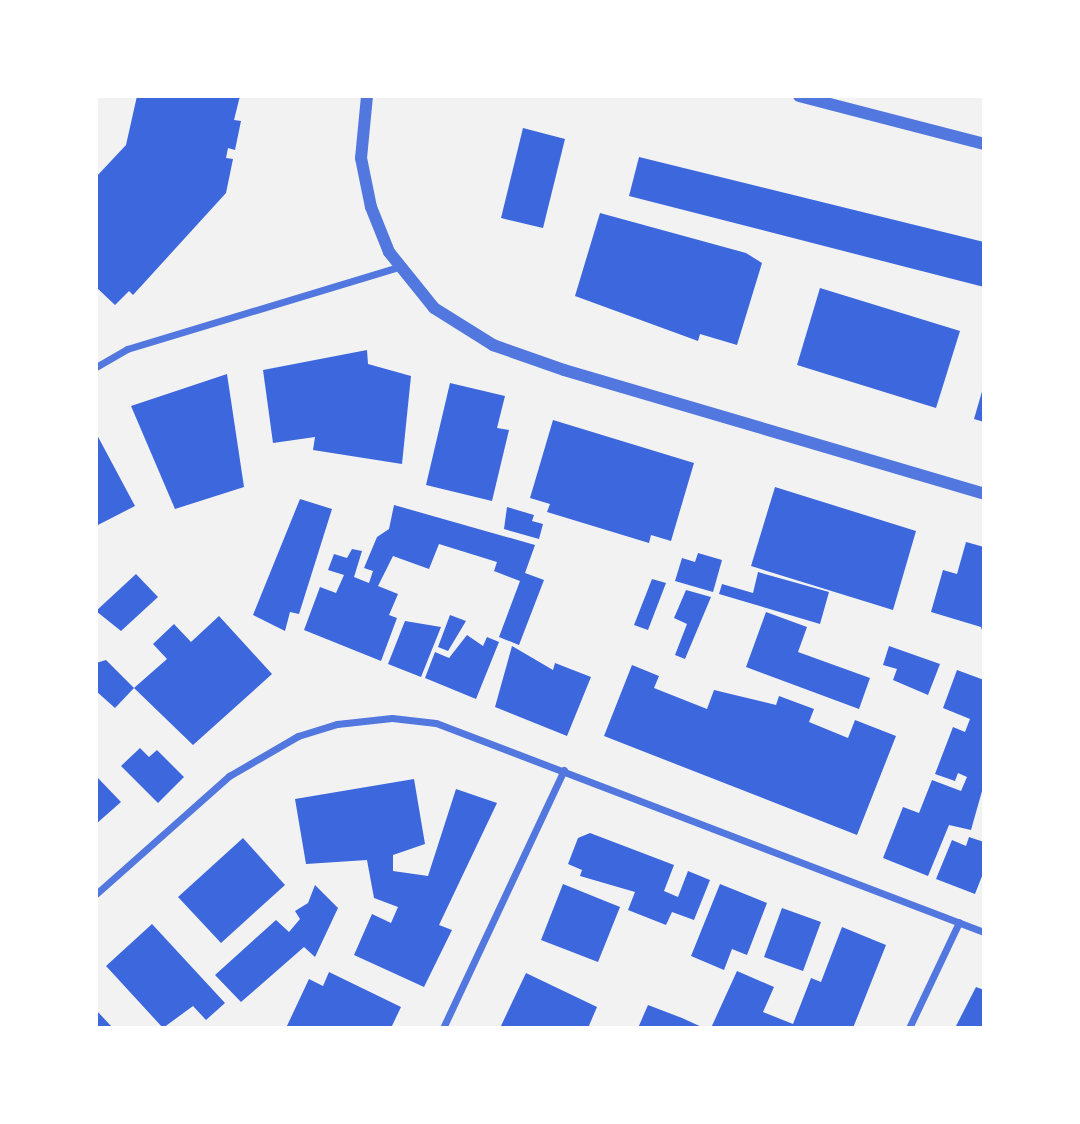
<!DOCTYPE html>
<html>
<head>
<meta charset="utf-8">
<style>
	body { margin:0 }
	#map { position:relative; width:1080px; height:1124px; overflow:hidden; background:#f2f2f2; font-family:"Open Sans",sans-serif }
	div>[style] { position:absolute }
	.building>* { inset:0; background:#3d67dc }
	.minor>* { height:7px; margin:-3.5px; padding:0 3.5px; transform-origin:3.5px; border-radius:3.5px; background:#5277de }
	.tertiary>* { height:12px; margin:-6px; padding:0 6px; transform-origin:6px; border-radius:6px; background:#5277de }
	span { translate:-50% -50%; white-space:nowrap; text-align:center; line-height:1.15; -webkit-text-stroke:6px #fff; paint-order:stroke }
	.frame { position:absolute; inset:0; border:98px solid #fff; pointer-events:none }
</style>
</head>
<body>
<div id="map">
	<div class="building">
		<i style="clip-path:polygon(137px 96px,240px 96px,234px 120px,241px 121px,235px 150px,228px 148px,226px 158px,233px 159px,226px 193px,133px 295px,129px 291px,115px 305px,96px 287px,96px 177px,126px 145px)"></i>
		<i style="clip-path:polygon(523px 128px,565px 139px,543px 228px,501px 218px)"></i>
		<i style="clip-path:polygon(639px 157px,984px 242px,984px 287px,629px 196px)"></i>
		<i style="clip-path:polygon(600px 213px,746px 253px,762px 263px,737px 345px,700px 334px,698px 341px,575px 296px)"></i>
		<i style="clip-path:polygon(820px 288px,960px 331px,936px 408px,797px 365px)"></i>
		<i style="clip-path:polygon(367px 350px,368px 364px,411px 376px,402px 464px,313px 450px,315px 437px,273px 443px,263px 370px)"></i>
		<i style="clip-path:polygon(227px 374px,244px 487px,175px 509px,131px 406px)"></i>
		<i style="clip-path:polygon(450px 383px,505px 396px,497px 428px,509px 430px,492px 501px,426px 485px)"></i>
		<i style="clip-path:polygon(983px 388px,984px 388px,984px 422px,974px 419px)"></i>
		<i style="clip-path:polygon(553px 420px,694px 463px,671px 541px,651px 535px,649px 543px,547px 512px,550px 504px,530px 498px)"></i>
		<i style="clip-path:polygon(96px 433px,135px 506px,96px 526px)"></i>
		<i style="clip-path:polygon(775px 487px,916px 531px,893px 610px,751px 566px)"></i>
		<i style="clip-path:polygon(300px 499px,332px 509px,299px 614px,290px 612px,285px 631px,253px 615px)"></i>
		<i style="clip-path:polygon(394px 505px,535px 545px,525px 573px,544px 580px,519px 645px,499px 637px,520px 581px,494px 571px,497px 562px,439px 544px,429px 569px,393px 556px,378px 586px,398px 594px,389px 615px,397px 618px,381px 661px,304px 630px,320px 587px,336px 593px,344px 575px,328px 570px,334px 554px,347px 558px,352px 549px,362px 551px,354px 577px,369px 583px,373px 571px,364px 568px,377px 537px,389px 529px)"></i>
		<i style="clip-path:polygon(507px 507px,534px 515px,532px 521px,543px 524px,539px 539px,504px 529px)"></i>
		<i style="clip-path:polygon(966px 542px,984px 547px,984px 637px,981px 627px,931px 612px,943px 570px,957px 574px)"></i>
		<i style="clip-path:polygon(698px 553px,722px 560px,713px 592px,675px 581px,682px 558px,695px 562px)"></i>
		<i style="clip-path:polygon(758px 572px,829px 592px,820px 624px,719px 594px,722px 584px,753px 593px)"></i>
		<i style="clip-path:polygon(136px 574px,158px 597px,121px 631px,96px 611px)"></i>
		<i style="clip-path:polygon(652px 579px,666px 583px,648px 630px,634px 625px)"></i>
		<i style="clip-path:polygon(686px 590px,711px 597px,685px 659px,675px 655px,687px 624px,674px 618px)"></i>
		<i style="clip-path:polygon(766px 612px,807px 627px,798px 652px,870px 678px,859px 709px,746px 667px)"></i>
		<i style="clip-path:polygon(450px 615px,466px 621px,448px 651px,438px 647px)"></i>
		<i style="clip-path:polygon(219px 616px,272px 674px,193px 745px,134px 688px,167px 659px,153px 644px,174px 624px,191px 642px)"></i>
		<i style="clip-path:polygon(405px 621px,441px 627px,421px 677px,388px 664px)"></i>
		<i style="clip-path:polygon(467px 635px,483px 646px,487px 637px,499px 642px,476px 699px,425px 678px,435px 652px,449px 658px)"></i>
		<i style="clip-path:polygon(512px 646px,553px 670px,555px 663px,591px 677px,567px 736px,495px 707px)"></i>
		<i style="clip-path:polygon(889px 646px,940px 664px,928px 695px,893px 680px,897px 669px,883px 665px)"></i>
		<i style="clip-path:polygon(106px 660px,134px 688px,115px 708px,96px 691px,96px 663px)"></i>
		<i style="clip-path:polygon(632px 665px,659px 676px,654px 688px,707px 709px,714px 690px,776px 705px,779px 696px,814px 709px,809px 722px,848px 738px,855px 720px,896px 736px,857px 835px,604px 736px)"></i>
		<i style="clip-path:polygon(957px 670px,984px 680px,984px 784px,971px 830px,949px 825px,928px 876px,883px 858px,903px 807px,919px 813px,932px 780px,961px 791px,967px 777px,958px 773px,955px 781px,935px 774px,953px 727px,965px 732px,970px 719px,943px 708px)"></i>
		<i style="clip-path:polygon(140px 748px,149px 757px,157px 750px,184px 777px,158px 803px,121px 766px)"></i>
		<i style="clip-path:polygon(96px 776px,121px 802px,96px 824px)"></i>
		<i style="clip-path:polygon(414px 779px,425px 844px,393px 855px,393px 871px,428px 876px,456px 789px,497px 803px,439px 925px,452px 930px,424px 987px,354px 955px,372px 914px,391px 923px,398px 907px,374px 898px,367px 860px,306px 864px,295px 799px)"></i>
		<i style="clip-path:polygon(590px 833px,674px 865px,664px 891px,678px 897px,688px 871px,710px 880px,694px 920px,672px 912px,666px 925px,628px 910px,635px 892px,580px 876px,582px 870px,568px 864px,578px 838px)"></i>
		<i style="clip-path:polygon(969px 837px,984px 842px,984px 871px,975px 894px,936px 879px,952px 840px,966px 846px)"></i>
		<i style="clip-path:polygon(243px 838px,285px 885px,221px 943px,178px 897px)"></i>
		<i style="clip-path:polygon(563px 884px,620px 907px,598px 962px,541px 940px)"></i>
		<i style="clip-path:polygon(720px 884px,767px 903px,747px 955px,732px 949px,724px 970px,691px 956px)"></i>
		<i style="clip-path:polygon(315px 885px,338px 908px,315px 957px,304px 947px,241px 1002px,215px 975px,276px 920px,289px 932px,300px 919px,295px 911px,308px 903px)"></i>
		<i style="clip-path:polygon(782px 908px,821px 922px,803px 971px,764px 957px)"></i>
		<i style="clip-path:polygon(152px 924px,225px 1003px,206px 1020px,193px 1006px,163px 1028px,106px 966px)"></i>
		<i style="clip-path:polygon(842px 927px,886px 945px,853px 1028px,711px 1028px,737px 971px,774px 987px,763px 1012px,793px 1024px,811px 978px,821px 982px)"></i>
		<i style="clip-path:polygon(329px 972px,401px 1007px,391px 1028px,286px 1028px,309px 979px,323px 986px)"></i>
		<i style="clip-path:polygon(526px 973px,597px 1007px,588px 1028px,500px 1028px)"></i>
		<i style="clip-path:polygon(976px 987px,984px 990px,984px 1028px,955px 1028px)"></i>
		<i style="clip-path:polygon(648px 1005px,682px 1018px,704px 1028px,638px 1028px)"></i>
		<i style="clip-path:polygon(96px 1010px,113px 1028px,96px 1028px)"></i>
	</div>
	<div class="minor">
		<i style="left:96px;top:367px;width:36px;rotate:-30deg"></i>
		<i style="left:127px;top:349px;width:284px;rotate:-16.8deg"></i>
		<i style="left:96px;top:894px;width:178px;rotate:-41.6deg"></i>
		<i style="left:229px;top:776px;width:80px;rotate:-30.1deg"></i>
		<i style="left:298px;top:736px;width:41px;rotate:-17.1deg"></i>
		<i style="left:337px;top:724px;width:55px;rotate:-6.2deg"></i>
		<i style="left:392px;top:718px;width:44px;rotate:6.5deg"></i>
		<i style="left:436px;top:723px;width:587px;rotate:20.88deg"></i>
		<i style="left:443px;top:1028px;width:285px;rotate:-64.9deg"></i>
		<i style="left:909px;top:1028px;width:117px;rotate:-64.7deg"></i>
	</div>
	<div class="tertiary">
		<i style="left:367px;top:96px;width:62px;rotate:95.5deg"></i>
		<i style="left:361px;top:158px;width:50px;rotate:78.5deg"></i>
		<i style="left:371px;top:207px;width:48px;rotate:68.2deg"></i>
		<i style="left:389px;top:252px;width:72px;rotate:51.2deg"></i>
		<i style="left:434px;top:308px;width:70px;rotate:32.1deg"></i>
		<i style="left:493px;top:345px;width:75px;rotate:19.4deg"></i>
		<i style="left:564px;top:370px;width:438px;rotate:16.4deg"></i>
		<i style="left:799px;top:96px;width:191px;rotate:14.5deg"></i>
	</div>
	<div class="frame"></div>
</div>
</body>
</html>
